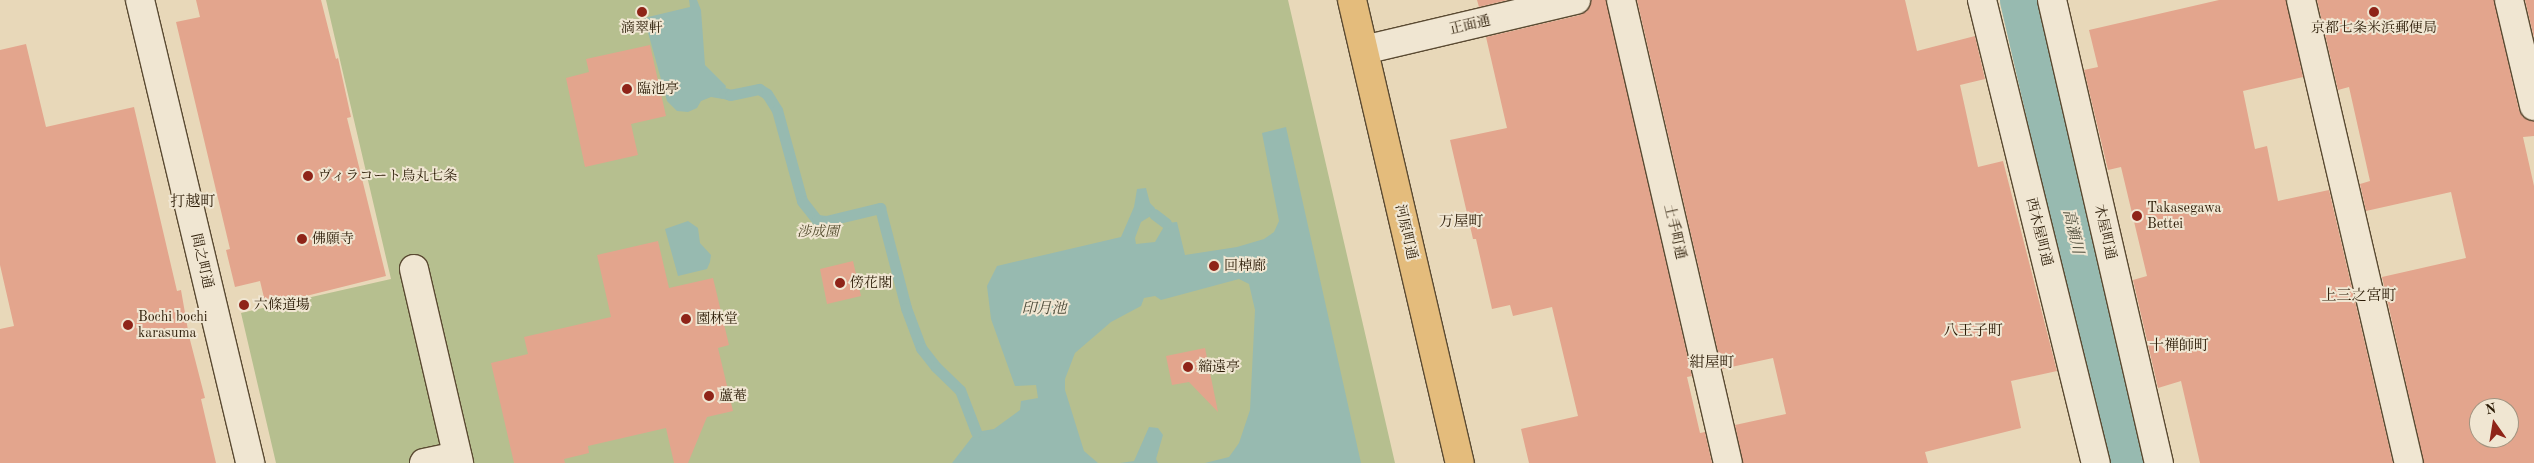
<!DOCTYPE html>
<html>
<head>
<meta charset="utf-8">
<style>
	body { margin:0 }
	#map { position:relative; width:2534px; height:463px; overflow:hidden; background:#e8d8b9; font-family:"Old Standard TT","Noto Serif JP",serif }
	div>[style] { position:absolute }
	.green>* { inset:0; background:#b6bf8f }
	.water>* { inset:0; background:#97bab0 }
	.stream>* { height:11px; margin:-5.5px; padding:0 5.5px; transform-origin:5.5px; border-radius:5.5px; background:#97bab0 }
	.canal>* { height:39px; margin:-19.5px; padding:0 19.5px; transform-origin:19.5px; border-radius:19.5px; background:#97bab0 }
	.building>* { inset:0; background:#e3a58d }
	.roads { filter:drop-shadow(1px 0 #5a4a32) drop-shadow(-1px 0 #5a4a32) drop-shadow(0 1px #5a4a32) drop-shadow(0 -1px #5a4a32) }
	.minor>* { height:28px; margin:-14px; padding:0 14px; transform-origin:14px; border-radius:14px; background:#f0e6d2 }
	.major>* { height:28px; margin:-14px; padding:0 14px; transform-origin:14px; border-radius:14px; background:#e4bc7c }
	.dots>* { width:14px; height:14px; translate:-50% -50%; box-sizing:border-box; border:2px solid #f0e6d2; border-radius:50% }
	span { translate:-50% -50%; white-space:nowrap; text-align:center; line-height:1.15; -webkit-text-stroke:4px #f0e6d2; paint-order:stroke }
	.street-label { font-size:14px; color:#2a1a05 }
	.poi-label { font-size:14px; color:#2a1a05 }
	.left { translate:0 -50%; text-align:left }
	.park-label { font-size:14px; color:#544c2e; font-style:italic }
	.neighbourhood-label { font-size:15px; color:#2a1a05 }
	.water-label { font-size:15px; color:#4b4a38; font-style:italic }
	.north { position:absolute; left:2469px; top:398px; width:50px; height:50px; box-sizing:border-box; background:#f0e6d2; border:1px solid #a19480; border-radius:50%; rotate:347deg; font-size:14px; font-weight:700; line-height:20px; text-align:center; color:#2a1a05 }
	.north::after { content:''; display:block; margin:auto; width:18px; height:22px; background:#8f2418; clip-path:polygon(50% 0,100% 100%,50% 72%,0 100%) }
</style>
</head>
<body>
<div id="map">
	<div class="green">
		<i style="clip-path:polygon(326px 0,1288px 0,1395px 463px,276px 463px,241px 313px,391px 279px)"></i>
	</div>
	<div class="water">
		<i style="clip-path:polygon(689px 0,697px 0,701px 10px,705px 65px,726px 86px,723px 99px,711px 97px,701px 101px,697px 108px,688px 112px,677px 111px,667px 101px,644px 18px,690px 7px)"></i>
		<i style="clip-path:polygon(1286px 127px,1361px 463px,1205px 463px,1229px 457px,1239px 443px,1250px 410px,1255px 310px,1249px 284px,1239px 279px,1161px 300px,1155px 296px,1144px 298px,1141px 306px,1111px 322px,1075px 353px,1065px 379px,1065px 390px,1084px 451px,1098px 463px,952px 463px,976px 432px,994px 429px,1020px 410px,1021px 401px,1038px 398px,1036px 385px,1015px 386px,991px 319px,987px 286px,997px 266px,1121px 237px,1134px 207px,1137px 189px,1146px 188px,1150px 203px,1155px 208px,1154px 214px,1141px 222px,1135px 238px,1136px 244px,1155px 242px,1166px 223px,1177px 222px,1185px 255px,1237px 247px,1264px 239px,1274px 232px,1279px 221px,1262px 133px)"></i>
		<i style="clip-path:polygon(688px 221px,698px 228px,700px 243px,711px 255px,710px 262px,707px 269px,678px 276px,665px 229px)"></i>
		<i style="clip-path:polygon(1149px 427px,1158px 428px,1163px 435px,1156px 459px,1158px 463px,1120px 463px,1134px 461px)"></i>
	</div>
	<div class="stream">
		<i style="left:724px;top:93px;width:6px;rotate:18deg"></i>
		<i style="left:730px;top:95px;width:30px;rotate:-12deg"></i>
		<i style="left:759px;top:89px;width:9px;rotate:32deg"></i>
		<i style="left:767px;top:94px;width:19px;rotate:58deg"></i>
		<i style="left:777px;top:110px;width:94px;rotate:74.6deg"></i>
		<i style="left:802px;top:201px;width:24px;rotate:52deg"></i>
		<i style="left:817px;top:220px;width:9px;rotate:6deg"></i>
		<i style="left:826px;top:221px;width:56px;rotate:-13.5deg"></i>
		<i style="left:880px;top:208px;width:103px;rotate:75.4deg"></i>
		<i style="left:906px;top:308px;width:43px;rotate:69.4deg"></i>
		<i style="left:921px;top:348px;width:24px;rotate:52deg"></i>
		<i style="left:936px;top:367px;width:33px;rotate:44deg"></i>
		<i style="left:960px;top:390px;width:45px;rotate:69.1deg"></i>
		<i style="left:1154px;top:214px;width:15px;rotate:37deg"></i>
	</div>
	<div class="canal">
		<i style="left:2019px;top:0;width:475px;rotate:77deg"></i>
	</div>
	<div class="building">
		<i style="clip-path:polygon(196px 0,321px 0,336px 59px,338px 58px,351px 117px,347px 118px,386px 276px,266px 306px,260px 281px,235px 287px,226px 250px,230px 249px,176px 22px,200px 17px)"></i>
		<i style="clip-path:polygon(1477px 0,1508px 0,1479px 7px)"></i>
		<i style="clip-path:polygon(1591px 0,1606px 0,1692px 376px,1687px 377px,1700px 433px,1705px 432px,1712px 463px,1529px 463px,1521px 429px,1578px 416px,1552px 307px,1513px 316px,1510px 305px,1492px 309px,1476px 239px,1473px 239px,1450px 140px,1507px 128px,1486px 37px,1580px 15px,1587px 11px)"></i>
		<i style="clip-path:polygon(1637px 0,1905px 0,1917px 51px,1975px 36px,1985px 79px,1960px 85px,1978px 167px,2003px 161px,2057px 371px,2011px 381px,2021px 428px,1925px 452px,1928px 463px,1743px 463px,1735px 425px,1786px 414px,1773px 358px,1722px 369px)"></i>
		<i style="clip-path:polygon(2219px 0,2286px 0,2303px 77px,2243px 91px,2255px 149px,2267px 146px,2278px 201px,2329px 190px,2393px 463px,2200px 463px,2181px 381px,2158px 388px,2133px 280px,2147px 276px,2121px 167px,2108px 170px,2084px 70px,2098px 67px,2089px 30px)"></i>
		<i style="clip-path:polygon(evenodd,2317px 0,2494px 0,2519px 110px,2523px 117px,2534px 121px,2534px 136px,2523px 137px,2534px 186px,2534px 463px,2424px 463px,2382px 277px,2466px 258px,2451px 192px,2366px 211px,2360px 184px,2370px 181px,2349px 87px,2338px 90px,2317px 0,2479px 408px,2509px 408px,2509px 438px,2479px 438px,2479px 408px)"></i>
		<i style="clip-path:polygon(2525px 0,2534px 0,2534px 38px)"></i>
		<i style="clip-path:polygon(26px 44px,46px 127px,134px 107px,177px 291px,181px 290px,189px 336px,205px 398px,201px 399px,216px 463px,0 463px,0 329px,14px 326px,0 265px,0 50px)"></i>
		<i style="clip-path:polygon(650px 45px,666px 116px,631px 124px,638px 155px,585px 167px,566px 78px,589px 72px,586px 59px)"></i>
		<i style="clip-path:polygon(658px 241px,669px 288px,713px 278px,729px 345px,718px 348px,733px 411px,707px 417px,688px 463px,674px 463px,666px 428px,588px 446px,589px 453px,564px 459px,565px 463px,514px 463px,491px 363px,528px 354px,524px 337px,611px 317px,597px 255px)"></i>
		<i style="clip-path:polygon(853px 261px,861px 296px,827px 304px,820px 269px)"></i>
		<i style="clip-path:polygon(1205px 348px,1218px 412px,1189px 382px,1172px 385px,1166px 356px)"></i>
	</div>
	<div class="roads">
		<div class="minor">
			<i style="left:140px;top:0;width:476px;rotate:76.6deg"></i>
			<i style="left:1621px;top:0;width:475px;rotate:77deg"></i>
			<i style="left:1982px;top:0;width:477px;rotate:76.2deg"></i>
			<i style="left:2052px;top:0;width:475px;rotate:77deg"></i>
			<i style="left:2301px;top:0;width:475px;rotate:76.9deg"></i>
			<i style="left:2509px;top:0;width:109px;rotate:76.7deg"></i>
			<i style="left:1364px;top:50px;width:218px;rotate:-13.3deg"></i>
			<i style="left:414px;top:269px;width:199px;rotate:76.9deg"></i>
			<i style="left:424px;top:463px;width:34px;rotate:-12deg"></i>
		</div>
		<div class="major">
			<i style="left:1352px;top:0;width:475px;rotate:76.9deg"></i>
		</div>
	</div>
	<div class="dots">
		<i style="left:642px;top:12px;background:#8f2418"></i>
		<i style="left:2374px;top:12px;background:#8f2418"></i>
		<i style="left:627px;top:89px;background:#8f2418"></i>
		<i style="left:308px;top:176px;background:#8f2418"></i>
		<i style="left:2137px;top:216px;background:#8f2418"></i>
		<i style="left:302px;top:239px;background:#8f2418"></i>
		<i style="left:1214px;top:266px;background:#8f2418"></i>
		<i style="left:840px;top:283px;background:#8f2418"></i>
		<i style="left:244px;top:305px;background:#8f2418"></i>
		<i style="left:686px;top:319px;background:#8f2418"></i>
		<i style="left:128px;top:325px;background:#8f2418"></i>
		<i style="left:1188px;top:367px;background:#8f2418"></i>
		<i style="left:709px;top:396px;background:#8f2418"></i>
	</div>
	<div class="street-label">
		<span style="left:1470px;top:25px;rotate:-13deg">正面通</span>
		<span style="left:1406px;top:232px;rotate:77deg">河原町通</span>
		<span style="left:1675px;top:232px;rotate:77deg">土手町通</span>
		<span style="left:2039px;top:232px;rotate:76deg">西木屋町通</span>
		<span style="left:2105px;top:232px;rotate:77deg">木屋町通</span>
		<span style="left:202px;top:261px;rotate:77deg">間之町通</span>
	</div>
	<div class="poi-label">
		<span style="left:642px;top:28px">滴翠軒</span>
		<span style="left:2374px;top:28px">京都七条米浜郵便局</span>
		<span class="left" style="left:637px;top:89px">臨池亭</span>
		<span class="left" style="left:318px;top:176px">ヴィラコート烏丸七条</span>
		<span class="left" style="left:2147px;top:216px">Takasegawa<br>Bettei</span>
		<span class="left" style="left:312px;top:239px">佛願寺</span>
		<span class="left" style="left:1224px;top:266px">回棹廊</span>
		<span class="left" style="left:850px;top:283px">傍花閣</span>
		<span class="left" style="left:254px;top:305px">六條道場</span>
		<span class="left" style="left:138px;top:325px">Bochi bochi<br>karasuma</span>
		<span class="left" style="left:696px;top:319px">園林堂</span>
		<span class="left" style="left:1198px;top:367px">縮遠亭</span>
		<span class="left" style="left:719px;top:396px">蘆菴</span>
	</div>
	<div class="park-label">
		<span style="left:818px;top:232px">渉成園</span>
	</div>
	<div class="neighbourhood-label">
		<span style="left:193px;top:203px">打越町</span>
		<span style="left:1461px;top:223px">万屋町</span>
		<span style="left:2359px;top:297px">上三之宮町</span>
		<span style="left:1973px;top:332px">八王子町</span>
		<span style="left:2179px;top:347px">十禅師町</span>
		<span style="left:1712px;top:364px">紺屋町</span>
	</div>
	<div class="water-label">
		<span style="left:2072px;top:232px;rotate:77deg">高瀬川</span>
		<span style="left:1044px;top:310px">印月池</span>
	</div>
	<div class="north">N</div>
</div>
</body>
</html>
